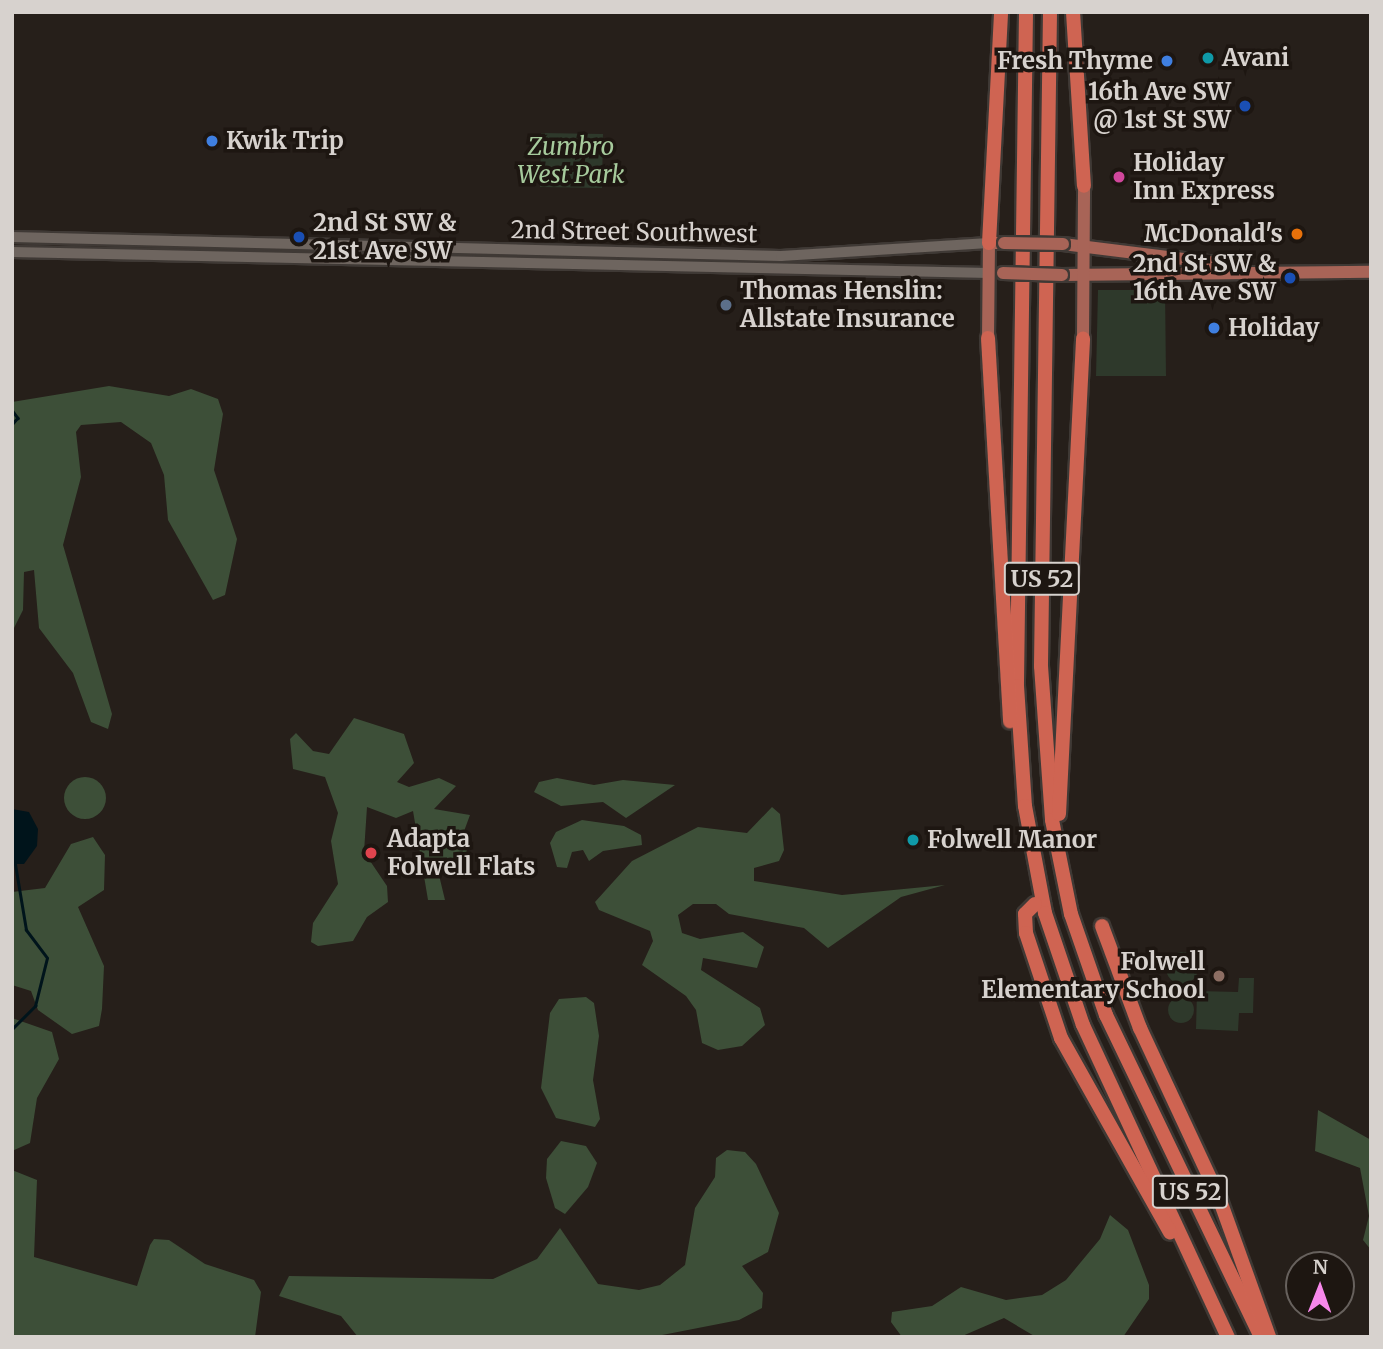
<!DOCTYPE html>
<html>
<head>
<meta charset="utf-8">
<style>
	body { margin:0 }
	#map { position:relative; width:1383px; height:1349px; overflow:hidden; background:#261f1a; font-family:Merriweather,serif }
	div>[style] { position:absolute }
	.green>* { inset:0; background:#2e392b }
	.round { border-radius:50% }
	.forest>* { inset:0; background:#3d4f38 }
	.water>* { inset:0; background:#00141b }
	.stream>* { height:2.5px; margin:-1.25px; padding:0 1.25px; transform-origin:1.25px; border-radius:1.25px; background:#00141b }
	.roads { filter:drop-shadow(2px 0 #3f3935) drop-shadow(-2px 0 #3f3935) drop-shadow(0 2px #3f3935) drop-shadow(0 -2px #3f3935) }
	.secondary>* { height:10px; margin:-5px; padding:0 5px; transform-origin:5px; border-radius:5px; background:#6e655f }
	.primary>* { height:12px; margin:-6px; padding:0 6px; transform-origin:6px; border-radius:6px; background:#a86457 }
	.motorway>* { height:14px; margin:-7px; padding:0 7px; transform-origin:7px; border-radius:7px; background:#cf6452 }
	.bridges { filter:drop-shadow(2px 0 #3f3935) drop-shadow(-2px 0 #3f3935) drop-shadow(0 2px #3f3935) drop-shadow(0 -2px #3f3935) }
	.primary-bridge>* { height:12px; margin:-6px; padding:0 6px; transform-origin:6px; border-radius:6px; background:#a86457 }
	.dots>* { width:19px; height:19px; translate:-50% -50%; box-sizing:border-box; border:4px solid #1d1611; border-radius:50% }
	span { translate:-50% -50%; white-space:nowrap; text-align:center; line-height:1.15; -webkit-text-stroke:7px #1d1611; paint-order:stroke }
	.shield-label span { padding:2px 5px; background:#1d1611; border:2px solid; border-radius:5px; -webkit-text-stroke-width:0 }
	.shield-label { font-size:23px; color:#d7d2ce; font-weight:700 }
	.poi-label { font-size:24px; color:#d7d2ce; font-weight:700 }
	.left { translate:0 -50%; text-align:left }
	.right { translate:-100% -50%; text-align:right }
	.park-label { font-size:24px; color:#a6ca9c; font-style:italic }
	.street-label { font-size:24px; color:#d7d2ce }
	.frame { position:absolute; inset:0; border:14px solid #d7d2ce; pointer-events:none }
	.north { position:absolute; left:1285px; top:1251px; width:70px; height:70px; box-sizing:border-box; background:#1d1611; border:2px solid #67615d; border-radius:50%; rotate:1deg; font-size:19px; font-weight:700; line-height:28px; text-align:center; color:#d7d2ce }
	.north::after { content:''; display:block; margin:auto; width:24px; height:32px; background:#f788eb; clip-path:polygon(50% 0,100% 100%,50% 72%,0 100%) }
</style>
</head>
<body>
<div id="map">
	<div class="green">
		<i style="clip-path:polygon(541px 133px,603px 134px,602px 188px,540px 187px)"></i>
		<i style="clip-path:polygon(1098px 290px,1165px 290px,1166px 376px,1096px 376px)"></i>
		<i class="round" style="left:1166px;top:952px;width:32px;height:32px"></i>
		<i style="clip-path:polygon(1239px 978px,1254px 978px,1253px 1013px,1239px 1013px,1238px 1031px,1196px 1029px,1197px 991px,1238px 992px)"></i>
		<i class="round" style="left:1168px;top:997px;width:26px;height:26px"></i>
	</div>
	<div class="forest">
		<i style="clip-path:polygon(109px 386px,169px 396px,191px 389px,218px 399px,223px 414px,214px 470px,237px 539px,225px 595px,213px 600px,168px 520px,164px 475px,151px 443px,121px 422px,81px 425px,76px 432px,81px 477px,63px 545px,112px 714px,108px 729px,91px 722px,73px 673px,39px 628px,34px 570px,24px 572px,23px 610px,12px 632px,12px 402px)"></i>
		<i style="clip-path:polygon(354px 718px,404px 734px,414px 763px,397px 782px,409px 787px,439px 778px,456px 786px,434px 809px,470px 815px,463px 834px,467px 850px,462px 865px,438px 871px,445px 900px,428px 900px,413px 811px,396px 818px,367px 807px,364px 852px,387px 886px,388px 902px,367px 917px,353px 941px,318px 946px,311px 942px,313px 923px,338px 884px,331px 841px,338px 813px,325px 777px,293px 769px,290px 739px,296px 733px,313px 751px,329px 754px)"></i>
		<i class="round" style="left:64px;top:777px;width:42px;height:42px"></i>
		<i style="clip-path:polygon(557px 778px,594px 785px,623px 780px,675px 785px,626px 818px,603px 802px,561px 806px,534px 792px,539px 782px)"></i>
		<i style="clip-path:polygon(772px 807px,780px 814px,784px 850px,779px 861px,754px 868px,754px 881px,842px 895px,945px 885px,901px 897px,828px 948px,804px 928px,729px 914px,716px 904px,693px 904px,678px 915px,682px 933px,700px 939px,743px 932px,764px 947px,757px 968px,703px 958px,701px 970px,760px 1008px,765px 1025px,742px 1046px,718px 1050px,702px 1043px,696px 1010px,686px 996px,642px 965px,653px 941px,650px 931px,599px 910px,595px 902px,632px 861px,698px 827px,747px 833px)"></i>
		<i style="clip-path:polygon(582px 820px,624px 826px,641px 835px,642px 845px,603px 851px,589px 861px,583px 850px,572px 852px,567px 868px,557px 867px,550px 843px,556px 832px)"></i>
		<i style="clip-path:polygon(93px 837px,105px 855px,104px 890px,78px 907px,104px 966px,102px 1009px,99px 1026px,72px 1034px,38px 1010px,31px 991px,12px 985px,12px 892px,45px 888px,71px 844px)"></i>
		<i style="clip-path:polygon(586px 997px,594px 1003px,599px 1036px,593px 1080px,600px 1119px,595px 1127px,556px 1118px,541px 1088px,550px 1013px,559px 999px)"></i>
		<i style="clip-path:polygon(12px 1018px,52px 1032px,59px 1059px,37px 1098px,30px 1143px,12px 1151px)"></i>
		<i style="clip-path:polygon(1318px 1110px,1371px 1140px,1371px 1250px,1363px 1240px,1369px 1216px,1360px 1168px,1315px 1151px)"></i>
		<i style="clip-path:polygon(561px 1141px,586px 1146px,597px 1163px,588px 1187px,565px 1214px,555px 1208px,546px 1178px,547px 1159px)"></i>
		<i style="clip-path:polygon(727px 1150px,745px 1152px,756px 1164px,779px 1213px,768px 1252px,742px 1266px,763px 1293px,762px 1308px,739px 1320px,652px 1337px,358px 1337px,341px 1316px,279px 1296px,289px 1276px,493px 1279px,537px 1259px,560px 1228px,598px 1284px,639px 1290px,660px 1285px,685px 1265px,695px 1208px,715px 1177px,716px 1158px)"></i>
		<i style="clip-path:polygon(12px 1170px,37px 1180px,34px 1257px,137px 1286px,150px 1245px,154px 1239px,169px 1240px,205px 1264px,254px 1280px,261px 1292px,255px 1337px,12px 1337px)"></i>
		<i style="clip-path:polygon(1110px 1215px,1128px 1230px,1149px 1285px,1149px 1299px,1123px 1337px,1036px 1337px,1004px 1318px,960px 1337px,902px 1337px,891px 1322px,892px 1312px,932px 1306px,961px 1287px,1006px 1300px,1042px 1295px,1066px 1280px,1100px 1239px)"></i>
	</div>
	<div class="water">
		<i style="clip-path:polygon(12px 809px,29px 812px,38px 829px,37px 846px,24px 864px,12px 864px)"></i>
	</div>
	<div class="stream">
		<i style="left:12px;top:410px;width:10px;rotate:53deg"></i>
		<i style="left:18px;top:418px;width:9px;rotate:131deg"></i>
		<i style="left:12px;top:1029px;width:33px;rotate:-45deg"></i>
		<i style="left:35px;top:1006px;width:49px;rotate:-76deg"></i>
		<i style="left:47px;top:958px;width:35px;rotate:-127deg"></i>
		<i style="left:26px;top:930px;width:67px;rotate:-99.5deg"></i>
	</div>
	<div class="roads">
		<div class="secondary">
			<i style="left:12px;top:237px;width:769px;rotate:1.42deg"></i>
			<i style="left:781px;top:256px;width:208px;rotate:-3.6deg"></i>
			<i style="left:12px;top:252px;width:977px;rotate:1.23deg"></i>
		</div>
		<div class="primary">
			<i style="left:1063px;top:244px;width:170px;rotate:7.1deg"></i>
			<i style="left:1062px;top:275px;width:309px;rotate:-0.6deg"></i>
			<i style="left:988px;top:338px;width:95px;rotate:-89.4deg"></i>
			<i style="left:989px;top:243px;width:9px"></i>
			<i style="left:1083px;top:339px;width:153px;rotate:-89.6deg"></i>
		</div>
		<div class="motorway">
			<i style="left:1026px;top:12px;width:674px;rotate:90.77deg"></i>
			<i style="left:1017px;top:686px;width:120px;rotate:86.2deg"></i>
			<i style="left:1025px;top:806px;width:109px;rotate:79.4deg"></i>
			<i style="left:1045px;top:913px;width:118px;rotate:71.3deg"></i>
			<i style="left:1083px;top:1025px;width:344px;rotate:65.1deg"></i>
			<i style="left:1050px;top:12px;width:654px;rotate:90.79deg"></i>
			<i style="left:1041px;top:666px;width:154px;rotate:85.9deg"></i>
			<i style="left:1052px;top:820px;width:96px;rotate:78.6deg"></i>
			<i style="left:1071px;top:914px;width:107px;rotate:70.9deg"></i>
			<i style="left:1106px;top:1015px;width:357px;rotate:64.3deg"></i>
			<i style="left:1073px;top:12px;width:174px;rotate:86.4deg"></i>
			<i style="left:989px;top:243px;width:231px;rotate:-87deg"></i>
			<i style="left:988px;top:338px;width:384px;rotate:86.7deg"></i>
			<i style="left:1059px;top:814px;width:476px;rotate:-87.1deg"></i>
			<i style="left:1035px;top:904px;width:14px;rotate:135deg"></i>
			<i style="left:1025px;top:914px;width:19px;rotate:87deg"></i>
			<i style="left:1026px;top:933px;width:111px;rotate:71.6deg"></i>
			<i style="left:1061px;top:1038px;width:223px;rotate:60.7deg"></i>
			<i style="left:1102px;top:926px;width:109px;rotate:69.6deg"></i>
			<i style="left:1140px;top:1028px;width:184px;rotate:65deg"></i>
			<i style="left:1218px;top:1195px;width:151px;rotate:70.2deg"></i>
		</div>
	</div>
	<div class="bridges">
		<div class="primary-bridge">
			<i style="left:1004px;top:243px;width:59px;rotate:1deg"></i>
			<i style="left:1003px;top:273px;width:59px;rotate:1.9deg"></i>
		</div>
	</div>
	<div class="dots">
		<i style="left:1208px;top:58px;background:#0f9aa8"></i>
		<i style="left:1167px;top:61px;background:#3f7fe0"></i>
		<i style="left:1245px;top:106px;background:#1a4fb4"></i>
		<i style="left:212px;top:141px;background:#3f7fe0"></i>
		<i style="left:1119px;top:177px;background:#d1479c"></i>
		<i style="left:1297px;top:234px;background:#e8710a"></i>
		<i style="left:299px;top:237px;background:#1a4fb4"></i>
		<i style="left:1290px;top:278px;background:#1a4fb4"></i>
		<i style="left:726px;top:305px;background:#5c6f8a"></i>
		<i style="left:1214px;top:328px;background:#3f7fe0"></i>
		<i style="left:913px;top:840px;background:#0f9aa8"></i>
		<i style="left:371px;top:853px;background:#e0444e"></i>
		<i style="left:1219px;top:976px;background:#8d6e63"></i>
	</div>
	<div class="shield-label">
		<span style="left:1042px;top:579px">US 52</span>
		<span style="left:1190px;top:1192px">US 52</span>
	</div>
	<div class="poi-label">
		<span class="left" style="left:1222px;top:58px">Avani</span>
		<span class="right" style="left:1153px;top:61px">Fresh Thyme</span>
		<span class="right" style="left:1231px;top:106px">16th Ave SW<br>@ 1st St SW</span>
		<span class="left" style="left:226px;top:141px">Kwik Trip</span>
		<span class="left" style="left:1133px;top:177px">Holiday<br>Inn Express</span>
		<span class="left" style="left:313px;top:237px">2nd St SW &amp;<br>21st Ave SW</span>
		<span class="right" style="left:1283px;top:234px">McDonald's</span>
		<span class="right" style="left:1276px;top:278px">2nd St SW &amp;<br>16th Ave SW</span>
		<span class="left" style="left:740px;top:305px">Thomas Henslin:<br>Allstate Insurance</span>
		<span class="left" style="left:1228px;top:328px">Holiday</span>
		<span class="left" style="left:387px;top:853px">Adapta<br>Folwell Flats</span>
		<span class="left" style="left:927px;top:840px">Folwell Manor</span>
		<span class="right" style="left:1205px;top:976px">Folwell<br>Elementary School</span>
	</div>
	<div class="park-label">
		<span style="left:571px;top:161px">Zumbro<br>West Park</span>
	</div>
	<div class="street-label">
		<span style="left:634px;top:232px;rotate:1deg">2nd Street Southwest</span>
	</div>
	<div class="frame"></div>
	<div class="north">N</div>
</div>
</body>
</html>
